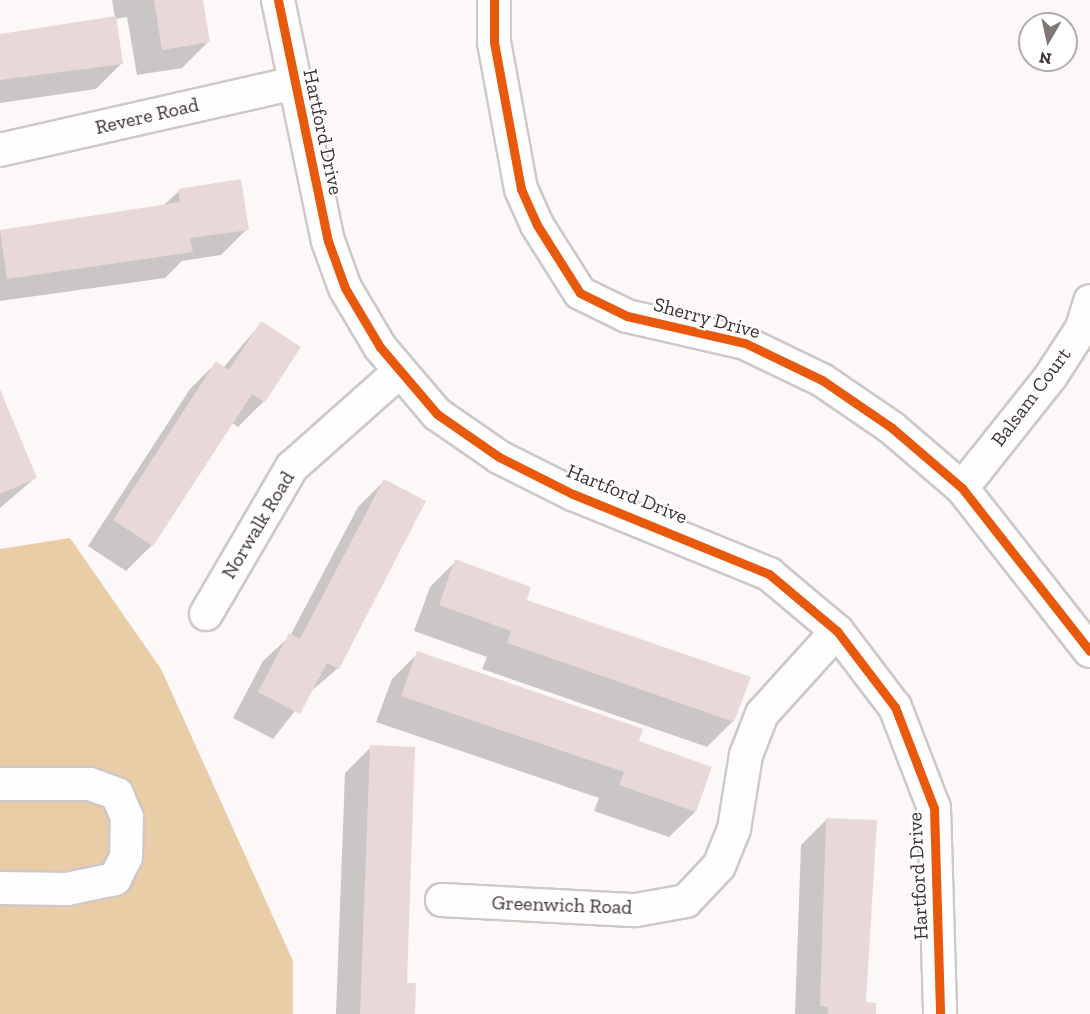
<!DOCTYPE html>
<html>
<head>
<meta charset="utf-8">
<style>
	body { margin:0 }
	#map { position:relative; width:1090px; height:1014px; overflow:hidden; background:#fcf8f7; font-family:"Zilla Slab",serif }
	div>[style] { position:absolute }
	.forest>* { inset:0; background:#e8cda7 }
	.shadow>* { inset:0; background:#0003 }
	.building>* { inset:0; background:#e9d8d9 }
	.roads { filter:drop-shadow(2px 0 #cec8c6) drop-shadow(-2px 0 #cec8c6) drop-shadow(0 2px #cec8c6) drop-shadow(0 -2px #cec8c6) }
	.minor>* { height:32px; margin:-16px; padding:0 16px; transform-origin:16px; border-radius:16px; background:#fffefe }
	.cycleway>* { height:9px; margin:-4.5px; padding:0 4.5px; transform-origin:4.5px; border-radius:4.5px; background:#e8590c }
	span { translate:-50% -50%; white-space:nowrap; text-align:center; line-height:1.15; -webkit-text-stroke:4.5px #fff; paint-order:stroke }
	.street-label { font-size:20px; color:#3d3230 }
	.north { position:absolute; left:1018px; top:12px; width:60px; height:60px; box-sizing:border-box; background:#fff; border:2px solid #b1adac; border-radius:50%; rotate:189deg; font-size:16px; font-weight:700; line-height:24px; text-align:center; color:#3d3230 }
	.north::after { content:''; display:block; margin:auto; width:21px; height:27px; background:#807776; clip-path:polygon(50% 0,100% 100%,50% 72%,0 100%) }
</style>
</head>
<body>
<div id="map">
	<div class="forest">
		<i style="clip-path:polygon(70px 538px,161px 669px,293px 961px,293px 1014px,0 1014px,0 549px)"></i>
	</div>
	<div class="shadow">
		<i style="clip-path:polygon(112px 0,202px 0,208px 42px,182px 68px,137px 75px,127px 17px,115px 19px,122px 63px,96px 89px,0 103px,0 35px,115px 18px)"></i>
		<i style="clip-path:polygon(179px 191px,247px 229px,221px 255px,182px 261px,165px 278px,0 301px,0 231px,163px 206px)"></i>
		<i style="clip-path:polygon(261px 323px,264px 401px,238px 427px,232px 423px,152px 545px,126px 571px,88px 546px,190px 389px,216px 363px,223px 368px)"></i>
		<i style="clip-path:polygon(0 393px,35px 478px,0 508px)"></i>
		<i style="clip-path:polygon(384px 481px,338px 668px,309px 693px,273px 739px,233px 718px,263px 661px,290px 636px,358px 507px)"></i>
		<i style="clip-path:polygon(456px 561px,525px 600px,733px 721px,707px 747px,482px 669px,487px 657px,414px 631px,430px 587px)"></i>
		<i style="clip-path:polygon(418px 653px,637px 742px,695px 812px,669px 837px,594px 811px,599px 798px,376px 722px,392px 679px)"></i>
		<i style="clip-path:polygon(371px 747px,406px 984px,413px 1014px,336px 1014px,345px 773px)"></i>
		<i style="clip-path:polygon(827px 819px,865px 1004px,874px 1014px,795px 1014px,801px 845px)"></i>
	</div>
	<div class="building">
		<i style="clip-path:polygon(154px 0,203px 0,210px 42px,162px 50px)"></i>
		<i style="clip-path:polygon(116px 16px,123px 64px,0 80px,0 34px)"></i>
		<i style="clip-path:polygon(241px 179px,249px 230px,190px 238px,193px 252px,7px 279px,0 230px,180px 202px,178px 189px)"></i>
		<i style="clip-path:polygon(261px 321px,301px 347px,265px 402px,252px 394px,153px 546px,113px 520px,216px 361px,229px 370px)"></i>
		<i style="clip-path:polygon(0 389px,37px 478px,0 494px)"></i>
		<i style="clip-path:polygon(384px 479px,426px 501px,339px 669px,327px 663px,300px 714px,258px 692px,289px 633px,300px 639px)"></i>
		<i style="clip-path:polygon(455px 559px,531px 587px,527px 600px,751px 677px,734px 722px,507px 643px,511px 631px,439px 605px)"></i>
		<i style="clip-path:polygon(417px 651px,643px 729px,639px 741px,712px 767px,696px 812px,619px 785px,624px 772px,401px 696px)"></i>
		<i style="clip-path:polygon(370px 745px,415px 747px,407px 983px,416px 983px,415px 1014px,360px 1014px)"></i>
		<i style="clip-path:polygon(826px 818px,877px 820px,866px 1002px,876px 1003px,876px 1014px,828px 1014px,828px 1007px,820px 1006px)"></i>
	</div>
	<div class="roads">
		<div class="minor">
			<i style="left:278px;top:0;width:246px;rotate:78.3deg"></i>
			<i style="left:328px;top:241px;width:50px;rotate:70.1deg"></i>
			<i style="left:345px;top:288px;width:69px;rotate:59.3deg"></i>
			<i style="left:380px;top:347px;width:88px;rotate:49.6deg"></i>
			<i style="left:437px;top:414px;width:75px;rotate:34.7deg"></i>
			<i style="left:499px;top:457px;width:83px;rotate:26.6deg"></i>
			<i style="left:573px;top:494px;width:212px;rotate:22.2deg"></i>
			<i style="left:769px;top:574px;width:89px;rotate:40deg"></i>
			<i style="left:837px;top:631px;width:96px;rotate:52.7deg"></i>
			<i style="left:895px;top:707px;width:108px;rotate:68.9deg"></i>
			<i style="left:934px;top:808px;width:206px;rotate:88.3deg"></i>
			<i style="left:494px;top:0;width:42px;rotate:90deg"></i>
			<i style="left:494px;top:42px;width:149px;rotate:79.6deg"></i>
			<i style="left:521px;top:189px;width:39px;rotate:66deg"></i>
			<i style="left:537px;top:225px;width:80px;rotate:57.7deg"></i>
			<i style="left:580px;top:293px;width:52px;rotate:26.1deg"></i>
			<i style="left:627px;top:316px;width:121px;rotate:12.9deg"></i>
			<i style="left:745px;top:343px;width:85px;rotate:25.7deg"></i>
			<i style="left:822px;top:380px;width:85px;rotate:34.4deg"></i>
			<i style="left:892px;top:428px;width:92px;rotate:40.6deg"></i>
			<i style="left:962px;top:488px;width:207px;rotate:51.9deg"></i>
			<i style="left:0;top:150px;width:303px;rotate:-12.8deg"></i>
			<i style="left:962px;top:488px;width:143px;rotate:-51.5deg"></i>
			<i style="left:1051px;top:376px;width:57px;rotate:-57.1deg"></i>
			<i style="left:1082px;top:328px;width:28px;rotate:-73deg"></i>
			<i style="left:206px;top:614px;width:170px;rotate:-59.7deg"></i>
			<i style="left:292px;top:467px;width:144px;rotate:-41.6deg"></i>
			<i style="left:0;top:784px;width:90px"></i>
			<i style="left:90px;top:784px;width:29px;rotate:20deg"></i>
			<i style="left:117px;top:794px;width:25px;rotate:67deg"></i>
			<i style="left:127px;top:817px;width:40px;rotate:91.4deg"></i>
			<i style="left:126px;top:857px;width:25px;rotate:117deg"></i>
			<i style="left:115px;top:879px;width:49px;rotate:168.2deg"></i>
			<i style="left:67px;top:889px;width:67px;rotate:-179.1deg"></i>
			<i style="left:442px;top:900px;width:194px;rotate:3deg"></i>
			<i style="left:636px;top:910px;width:51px;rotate:-10.2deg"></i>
			<i style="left:686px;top:901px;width:48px;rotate:-46.7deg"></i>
			<i style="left:719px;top:866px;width:40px;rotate:-68deg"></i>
			<i style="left:734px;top:829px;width:75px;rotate:-80.8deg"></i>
			<i style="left:746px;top:755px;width:44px;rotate:-68.7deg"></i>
			<i style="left:762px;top:714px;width:112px;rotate:-47.9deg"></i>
		</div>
	</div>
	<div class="cycleway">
		<i style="left:278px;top:0;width:246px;rotate:78.3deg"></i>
		<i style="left:328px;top:241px;width:50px;rotate:70.1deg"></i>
		<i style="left:345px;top:288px;width:69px;rotate:59.3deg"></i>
		<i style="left:380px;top:347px;width:88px;rotate:49.6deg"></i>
		<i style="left:437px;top:414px;width:75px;rotate:34.7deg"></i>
		<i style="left:499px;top:457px;width:83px;rotate:26.6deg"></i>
		<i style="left:573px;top:494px;width:212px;rotate:22.2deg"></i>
		<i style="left:769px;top:574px;width:89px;rotate:40deg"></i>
		<i style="left:837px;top:631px;width:96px;rotate:52.7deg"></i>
		<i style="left:895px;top:707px;width:108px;rotate:68.9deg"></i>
		<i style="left:934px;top:808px;width:206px;rotate:88.3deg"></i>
		<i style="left:494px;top:0;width:42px;rotate:90deg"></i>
		<i style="left:494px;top:42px;width:149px;rotate:79.6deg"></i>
		<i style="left:521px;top:189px;width:39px;rotate:66deg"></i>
		<i style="left:537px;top:225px;width:80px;rotate:57.7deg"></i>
		<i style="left:580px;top:293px;width:52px;rotate:26.1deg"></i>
		<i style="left:627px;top:316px;width:121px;rotate:12.9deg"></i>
		<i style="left:745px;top:343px;width:85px;rotate:25.7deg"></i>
		<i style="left:822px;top:380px;width:85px;rotate:34.4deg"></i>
		<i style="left:892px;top:428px;width:92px;rotate:40.6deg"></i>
		<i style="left:962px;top:488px;width:207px;rotate:51.9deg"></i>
	</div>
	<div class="street-label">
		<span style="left:147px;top:116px;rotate:-13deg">Revere Road</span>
		<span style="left:323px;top:132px;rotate:78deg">Hartford Drive</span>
		<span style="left:707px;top:318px;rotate:15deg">Sherry Drive</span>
		<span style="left:1031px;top:397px;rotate:-53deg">Balsam Court</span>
		<span style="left:627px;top:494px;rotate:22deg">Hartford Drive</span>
		<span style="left:258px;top:525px;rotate:-59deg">Norwalk Road</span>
		<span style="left:918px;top:876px;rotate:-93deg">Hartford Drive</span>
		<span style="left:562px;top:905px;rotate:2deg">Greenwich Road</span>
	</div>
	<div class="north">N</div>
</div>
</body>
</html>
